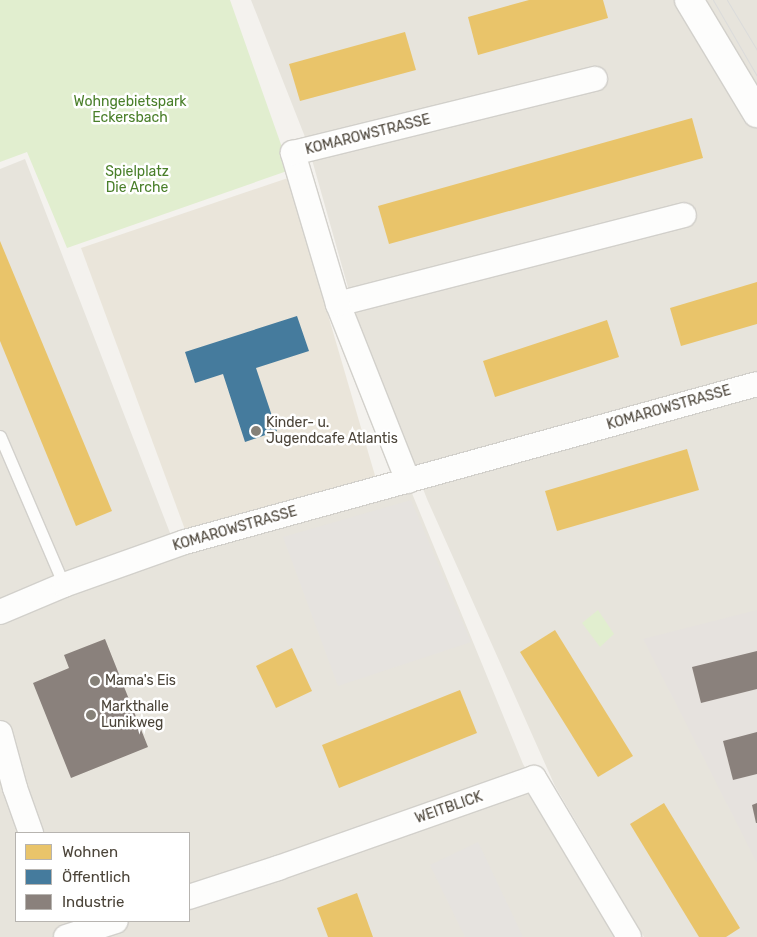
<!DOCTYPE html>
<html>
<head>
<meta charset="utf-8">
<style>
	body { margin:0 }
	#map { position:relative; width:757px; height:937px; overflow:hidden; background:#f4f2ee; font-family:Rubik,sans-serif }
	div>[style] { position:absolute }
	.residential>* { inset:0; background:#e7e4dc }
	.industrial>* { inset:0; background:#e6e2de }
	.education>* { inset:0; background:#eae5da }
	.green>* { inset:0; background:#e1eecf }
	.parking>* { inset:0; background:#e6e3df }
	.homes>* { inset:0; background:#e9c46a }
	.public>* { inset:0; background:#457b9d }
	.industry>* { inset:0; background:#8a817c }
	.roads { filter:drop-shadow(1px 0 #d2d0cb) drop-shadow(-1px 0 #d2d0cb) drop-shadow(0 1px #d2d0cb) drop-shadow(0 -1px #d2d0cb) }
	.service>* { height:11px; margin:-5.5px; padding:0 5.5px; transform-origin:5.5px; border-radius:5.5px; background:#fdfdfc }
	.minor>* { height:24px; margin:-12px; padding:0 12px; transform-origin:12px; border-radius:12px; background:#fdfdfc }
	.tertiary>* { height:28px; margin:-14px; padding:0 14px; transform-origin:14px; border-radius:14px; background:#fdfdfc }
	.tram>* { height:1px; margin:-0.5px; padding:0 0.5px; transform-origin:0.5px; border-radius:0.5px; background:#dbdbda }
	.dots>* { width:14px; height:14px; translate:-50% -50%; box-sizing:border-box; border:2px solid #fff; border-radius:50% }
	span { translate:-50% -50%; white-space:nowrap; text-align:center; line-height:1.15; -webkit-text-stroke:5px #fff; paint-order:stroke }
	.park-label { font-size:14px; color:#4a7f2a }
	.street-label { font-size:14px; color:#4b4439 }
	.poi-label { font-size:14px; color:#4b4439 }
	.left { translate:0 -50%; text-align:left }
	.legend { position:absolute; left:15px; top:832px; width:175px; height:90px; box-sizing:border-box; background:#fff; border:1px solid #b7b4b0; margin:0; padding:6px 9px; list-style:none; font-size:15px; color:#4b4439 }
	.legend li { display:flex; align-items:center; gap:10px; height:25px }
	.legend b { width:25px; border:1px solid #b7b4b0 }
</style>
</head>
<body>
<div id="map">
	<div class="residential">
		<i style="clip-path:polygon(251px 0,757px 0,757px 937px,644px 937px,555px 786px,427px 499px,358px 323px,307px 142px)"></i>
		<i style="clip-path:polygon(evenodd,25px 159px,177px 551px,409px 486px,523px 764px,629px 937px,0 937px,0 169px,25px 159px,16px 833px,189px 833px,189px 921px,16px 921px,16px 833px)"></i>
	</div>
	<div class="industrial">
		<i style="clip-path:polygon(757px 610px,757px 863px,643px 639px)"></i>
	</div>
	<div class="education">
		<i style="clip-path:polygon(288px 178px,376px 479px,187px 535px,81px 248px)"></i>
	</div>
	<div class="green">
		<i style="clip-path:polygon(0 0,230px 0,290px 170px,67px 248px,27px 152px,0 162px)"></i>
		<i style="clip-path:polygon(598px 610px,614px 634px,600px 647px,582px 623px)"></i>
	</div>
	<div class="parking">
		<i style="clip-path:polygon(411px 500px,471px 642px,338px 686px,283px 537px)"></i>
		<i style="clip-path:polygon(478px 842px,523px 937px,465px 937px,430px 865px)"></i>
	</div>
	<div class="homes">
		<i style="clip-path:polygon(529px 0,603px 0,608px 18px,478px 55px,468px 17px)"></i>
		<i style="clip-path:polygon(405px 32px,416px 70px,300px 101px,289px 64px)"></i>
		<i style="clip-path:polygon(692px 118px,703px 158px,389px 244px,378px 206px)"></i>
		<i style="clip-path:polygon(0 241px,112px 511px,76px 526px,0 341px)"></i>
		<i style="clip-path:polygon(757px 282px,757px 324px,681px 346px,670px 308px)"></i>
		<i style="clip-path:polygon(607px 320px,619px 357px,495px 397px,483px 361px)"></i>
		<i style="clip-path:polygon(687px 449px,699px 490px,557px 531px,545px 491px)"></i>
		<i style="clip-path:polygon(555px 630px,633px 756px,598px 777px,520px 652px)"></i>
		<i style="clip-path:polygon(292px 648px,312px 691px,276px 708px,256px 666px)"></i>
		<i style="clip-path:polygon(460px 690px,477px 733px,339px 788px,322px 745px)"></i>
		<i style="clip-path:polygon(664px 803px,740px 928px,726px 937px,699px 937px,630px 824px)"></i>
		<i style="clip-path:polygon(357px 893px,373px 937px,328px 937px,317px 908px)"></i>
	</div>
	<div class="public">
		<i style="clip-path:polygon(297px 316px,309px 351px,256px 368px,277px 431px,245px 442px,223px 374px,195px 383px,185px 352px)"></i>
	</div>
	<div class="industry">
		<i style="clip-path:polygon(105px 639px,148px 747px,71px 778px,33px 683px,69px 668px,64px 655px)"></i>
		<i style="clip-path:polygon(757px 651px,757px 689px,701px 703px,692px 667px)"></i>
		<i style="clip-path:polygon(757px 732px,757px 774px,733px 780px,723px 741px)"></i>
		<i style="clip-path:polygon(757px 803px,757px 823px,756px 823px,752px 805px)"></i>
	</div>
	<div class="roads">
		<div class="service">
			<i style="left:0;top:436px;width:162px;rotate:66.8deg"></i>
		</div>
		<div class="minor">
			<i style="left:338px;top:304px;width:357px;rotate:-14.4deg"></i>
			<i style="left:408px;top:481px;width:190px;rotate:-111.6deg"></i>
			<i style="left:338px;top:304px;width:158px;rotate:-106.6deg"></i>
			<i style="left:293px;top:153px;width:311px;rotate:-13.8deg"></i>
			<i style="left:0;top:612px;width:69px;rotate:-22.9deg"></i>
			<i style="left:64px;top:585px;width:128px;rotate:-19.6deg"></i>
			<i style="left:185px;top:542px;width:593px;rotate:-15.44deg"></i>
			<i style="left:0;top:733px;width:57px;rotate:74.7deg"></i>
			<i style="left:15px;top:788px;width:48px;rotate:70.4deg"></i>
			<i style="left:189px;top:897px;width:94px;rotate:-18deg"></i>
			<i style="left:278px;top:868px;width:271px;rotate:-19.4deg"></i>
			<i style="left:534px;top:778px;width:185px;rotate:59.1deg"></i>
			<i style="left:66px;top:937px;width:52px;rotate:-17.7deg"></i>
		</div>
		<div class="tertiary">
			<i style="left:689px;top:0;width:132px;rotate:59deg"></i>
		</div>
	</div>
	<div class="tram">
		<i style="left:713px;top:0;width:88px;rotate:59.9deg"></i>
		<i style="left:727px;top:0;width:58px;rotate:59deg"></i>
	</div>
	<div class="dots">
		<i style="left:256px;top:431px;background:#868178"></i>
		<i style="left:95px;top:681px;background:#868178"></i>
		<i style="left:91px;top:715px;background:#868178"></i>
	</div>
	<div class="park-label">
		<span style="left:130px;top:110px">Wohngebietspark<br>Eckersbach</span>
		<span style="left:137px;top:180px">Spielplatz<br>Die Arche</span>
	</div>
	<div class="street-label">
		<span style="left:368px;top:135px;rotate:-14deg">KOMAROWSTRASSE</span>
		<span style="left:669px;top:408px;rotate:-16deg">KOMAROWSTRASSE</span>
		<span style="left:235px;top:529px;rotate:-16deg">KOMAROWSTRASSE</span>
		<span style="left:449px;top:808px;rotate:-19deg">WEITBLICK</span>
	</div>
	<div class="poi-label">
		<span class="left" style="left:266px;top:431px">Kinder- u.<br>Jugendcafe Atlantis</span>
		<span class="left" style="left:105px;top:681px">Mama's Eis</span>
		<span class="left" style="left:101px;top:715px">Markthalle<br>Lunikweg</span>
	</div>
	<ul class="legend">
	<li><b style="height:14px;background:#e9c46a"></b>Wohnen</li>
	<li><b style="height:14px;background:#457b9d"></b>Öffentlich</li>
	<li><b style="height:14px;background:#8a817c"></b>Industrie</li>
	</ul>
</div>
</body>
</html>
